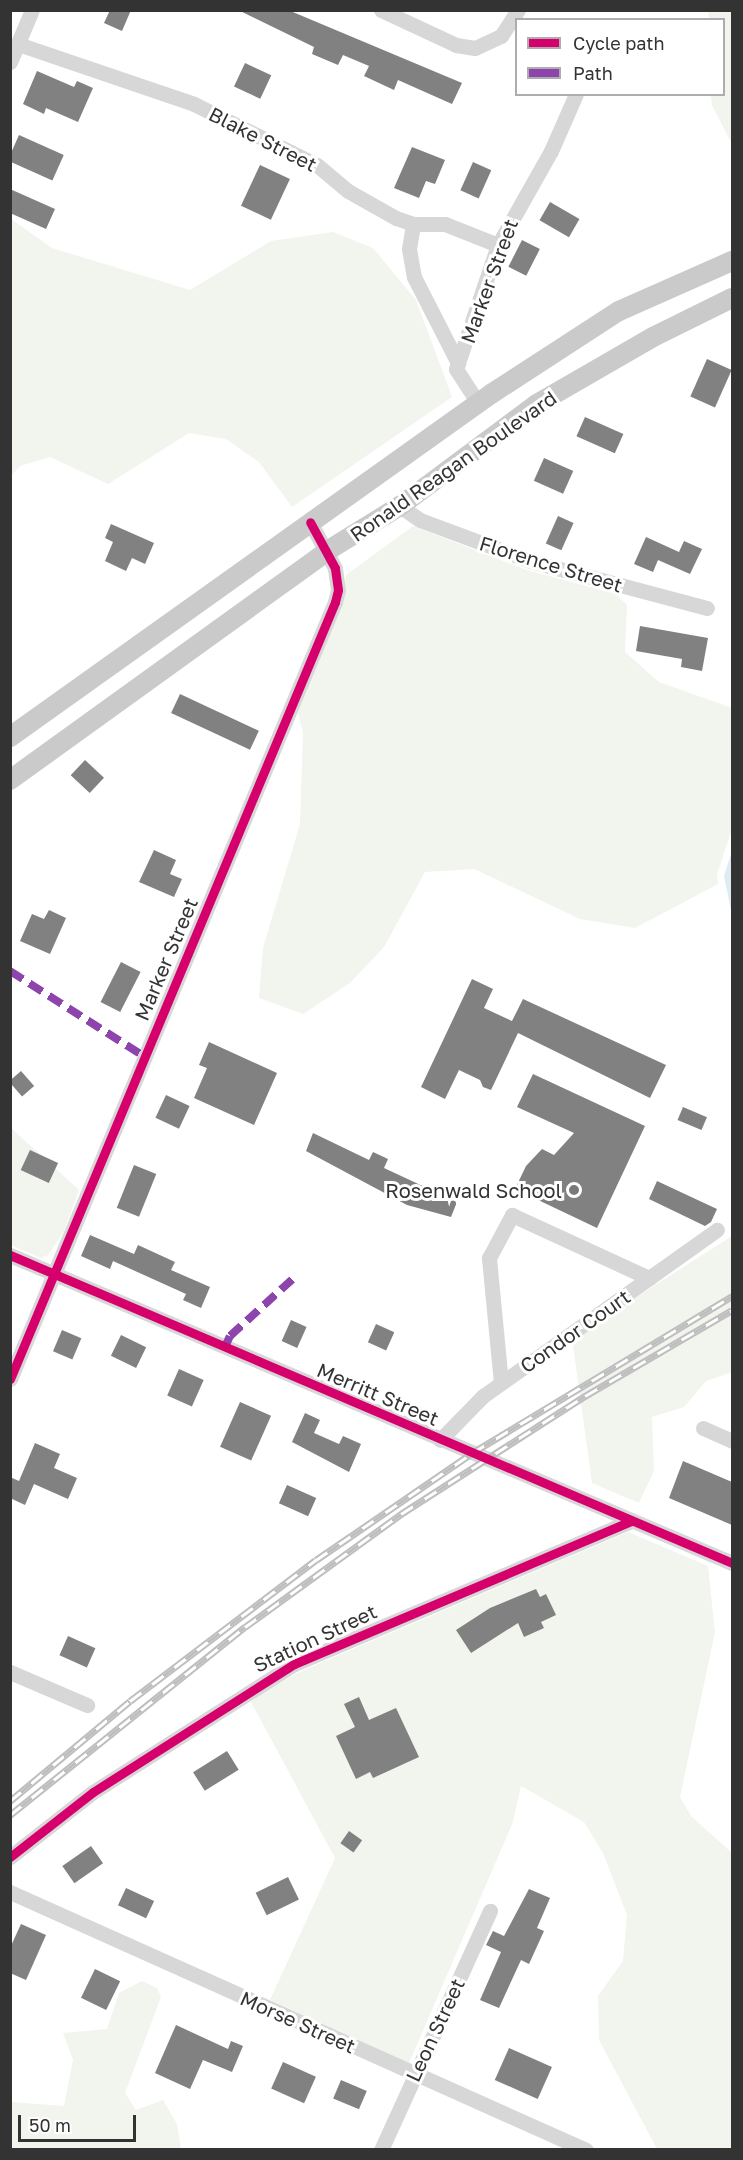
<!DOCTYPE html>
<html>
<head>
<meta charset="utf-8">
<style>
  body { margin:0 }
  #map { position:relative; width:743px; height:2160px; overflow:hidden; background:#fff; font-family:"Golos Text",sans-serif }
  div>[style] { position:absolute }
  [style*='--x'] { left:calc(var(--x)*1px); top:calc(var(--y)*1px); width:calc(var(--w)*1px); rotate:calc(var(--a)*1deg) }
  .green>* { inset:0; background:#f1f5ed }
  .water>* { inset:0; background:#ddebf3 }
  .building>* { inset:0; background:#818181; transform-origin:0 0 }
  .minor>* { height:15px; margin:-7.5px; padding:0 7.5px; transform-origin:7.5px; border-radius:7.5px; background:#d7d7d7 }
  .major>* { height:20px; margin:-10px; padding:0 10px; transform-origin:10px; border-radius:10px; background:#cacaca }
  .rail>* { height:7px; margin-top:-3.5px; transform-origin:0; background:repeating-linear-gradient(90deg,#fff 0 14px,#bebebe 0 28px); box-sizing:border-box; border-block:2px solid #bebebe }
  .quiet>* { height:8px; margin-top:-4px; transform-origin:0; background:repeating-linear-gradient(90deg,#8e44ad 0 15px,transparent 0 23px) }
  .cycleway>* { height:9px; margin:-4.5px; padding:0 4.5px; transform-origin:4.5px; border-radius:4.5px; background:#d6006c }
  .dots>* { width:16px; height:16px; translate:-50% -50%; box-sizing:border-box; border:3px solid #fff; border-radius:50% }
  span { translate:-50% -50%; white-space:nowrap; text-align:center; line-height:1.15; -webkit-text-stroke:6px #fff; paint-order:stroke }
  .street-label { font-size:20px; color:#333 }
  .poi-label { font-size:20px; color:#333 }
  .right { translate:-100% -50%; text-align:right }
  .frame { position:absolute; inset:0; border:12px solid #333; pointer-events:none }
  .legend { position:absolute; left:515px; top:18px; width:210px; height:78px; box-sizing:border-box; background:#fff; border:2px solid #adadad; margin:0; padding:8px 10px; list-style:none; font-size:18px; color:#333 }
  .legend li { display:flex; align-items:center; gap:12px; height:30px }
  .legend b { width:30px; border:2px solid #adadad }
  .scale { position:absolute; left:18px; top:2115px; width:118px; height:27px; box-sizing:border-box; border:3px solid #333; border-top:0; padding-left:8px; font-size:18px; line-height:21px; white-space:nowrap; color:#333; -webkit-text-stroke:4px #fff; paint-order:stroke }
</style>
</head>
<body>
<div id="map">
  <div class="green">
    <i style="clip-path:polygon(708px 11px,732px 11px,732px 144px,712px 105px,711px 95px,724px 94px,724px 20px,709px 19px)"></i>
    <i style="clip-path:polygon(11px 219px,52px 248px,190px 290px,271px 241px,333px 232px,373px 248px,416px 300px,452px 397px,292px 507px,259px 462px,226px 439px,189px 433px,108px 484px,50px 457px,20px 466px,11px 476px)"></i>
    <i style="clip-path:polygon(413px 526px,527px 570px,616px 594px,627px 605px,625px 652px,659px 682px,732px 708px,732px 829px,717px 874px,718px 884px,635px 928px,580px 919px,474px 869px,425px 872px,384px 947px,350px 983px,303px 1014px,259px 998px,263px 948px,300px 824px,303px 733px,298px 712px,342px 605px,346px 575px)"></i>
    <i style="clip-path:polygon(10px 1127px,79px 1190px,64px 1231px,48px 1255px,41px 1258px,11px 1245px)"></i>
    <i style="clip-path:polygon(732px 1236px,732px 1372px,706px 1381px,684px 1407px,652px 1417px,654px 1471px,639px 1503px,592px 1483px,572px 1338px)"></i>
    <i style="clip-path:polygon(628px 1532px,708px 1566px,715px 1632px,680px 1797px,691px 1816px,732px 1853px,732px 2149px,657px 2149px,599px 2040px,598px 1996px,623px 1961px,627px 1915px,603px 1853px,584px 1822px,521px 1786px,513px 1822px,409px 2063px,270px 2000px,335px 1858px,250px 1700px,297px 1673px)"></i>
    <i style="clip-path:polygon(142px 1981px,157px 1988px,161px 1997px,125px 2093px,136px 2110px,163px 2100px,177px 2124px,181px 2149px,11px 2149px,11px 2102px,64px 2106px,73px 2060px,63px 2033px,107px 2029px,119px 1993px)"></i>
  </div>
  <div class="water">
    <i style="clip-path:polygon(732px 851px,732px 915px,724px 876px)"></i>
  </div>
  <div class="building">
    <i style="clip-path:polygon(110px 10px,131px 10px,122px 31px,104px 23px)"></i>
    <i style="clip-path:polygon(238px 10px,288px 10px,462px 83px,452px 104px,398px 80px,394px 90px,364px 76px,369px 66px,343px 55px,338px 65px,312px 54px,314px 47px)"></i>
    <i style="left:245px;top:63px;width:29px;height:26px;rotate:25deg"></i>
    <i style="clip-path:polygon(37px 71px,74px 87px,77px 81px,93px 88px,78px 122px,46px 108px,44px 114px,23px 104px)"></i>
    <i style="left:19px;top:135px;width:49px;height:28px;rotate:24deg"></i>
    <i style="clip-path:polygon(412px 147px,445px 160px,435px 184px,426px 181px,419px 198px,394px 188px)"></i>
    <i style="left:473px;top:162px;width:20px;height:31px;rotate:24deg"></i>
    <i style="left:260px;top:165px;width:33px;height:45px;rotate:25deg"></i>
    <i style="clip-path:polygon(10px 189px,55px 209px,46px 229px,10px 213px)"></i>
    <i style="left:550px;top:202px;width:34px;height:21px;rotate:30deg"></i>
    <i style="left:522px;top:240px;width:20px;height:30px;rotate:27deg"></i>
    <i style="left:707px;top:359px;width:27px;height:41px;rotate:24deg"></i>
    <i style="left:585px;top:417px;width:42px;height:21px;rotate:24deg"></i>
    <i style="left:544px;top:458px;width:32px;height:25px;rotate:24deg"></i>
    <i style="left:558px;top:516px;width:17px;height:30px;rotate:24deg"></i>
    <i style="clip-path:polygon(111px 524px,154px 543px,145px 564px,132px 558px,126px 571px,105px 561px,113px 542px,105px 538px)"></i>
    <i style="clip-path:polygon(646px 537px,679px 552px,684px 541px,702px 549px,690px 574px,658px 560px,653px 572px,634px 564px)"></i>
    <i style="clip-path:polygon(640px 626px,708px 638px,702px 671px,681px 667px,682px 659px,636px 651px)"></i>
    <i style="left:180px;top:694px;width:87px;height:21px;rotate:25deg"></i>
    <i style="left:85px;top:760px;width:26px;height:21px;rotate:43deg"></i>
    <i style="clip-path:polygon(154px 850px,176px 860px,170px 874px,182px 879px,174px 897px,139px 882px)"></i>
    <i style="clip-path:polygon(49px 910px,66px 918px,50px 954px,20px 941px,32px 914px,44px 919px)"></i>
    <i style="left:121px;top:962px;width:22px;height:45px;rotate:27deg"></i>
    <i style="clip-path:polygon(472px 979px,493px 989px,484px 1008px,512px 1021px,523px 999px,666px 1065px,650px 1098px,518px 1033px,491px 1090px,483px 1087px,480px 1080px,459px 1070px,445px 1099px,421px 1087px)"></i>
    <i style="clip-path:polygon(209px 1042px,277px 1073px,254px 1125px,194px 1098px,207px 1068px,199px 1065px)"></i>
    <i style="left:21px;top:1071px;width:20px;height:16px;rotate:49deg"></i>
    <i style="clip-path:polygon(533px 1074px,645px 1126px,597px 1228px,515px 1189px,526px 1166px,542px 1149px,554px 1155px,574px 1133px,517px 1107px)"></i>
    <i style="left:166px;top:1095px;width:26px;height:25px;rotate:25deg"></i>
    <i style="left:683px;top:1107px;width:26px;height:14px;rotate:23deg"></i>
    <i style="clip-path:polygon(313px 1133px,369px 1160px,373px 1152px,388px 1159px,384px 1168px,457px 1202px,451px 1217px,407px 1205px,306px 1151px)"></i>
    <i style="left:30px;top:1150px;width:31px;height:22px;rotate:25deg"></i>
    <i style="left:134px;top:1165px;width:24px;height:46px;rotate:22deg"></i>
    <i style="clip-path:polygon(657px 1181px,717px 1209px,711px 1222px,705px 1226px,649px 1199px)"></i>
    <i style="clip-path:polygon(90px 1235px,134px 1254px,138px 1245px,175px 1262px,171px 1270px,210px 1287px,201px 1308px,183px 1300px,186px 1294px,113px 1261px,110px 1269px,81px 1256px)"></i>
    <i style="left:291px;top:1320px;width:17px;height:23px;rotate:24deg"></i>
    <i style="left:376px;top:1324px;width:20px;height:20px;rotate:24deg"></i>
    <i style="left:62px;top:1330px;width:21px;height:23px;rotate:23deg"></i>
    <i style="left:121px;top:1335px;width:28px;height:23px;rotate:26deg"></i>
    <i style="left:179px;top:1369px;width:27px;height:29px;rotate:24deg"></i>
    <i style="left:240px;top:1402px;width:34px;height:49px;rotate:24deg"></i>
    <i style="clip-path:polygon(305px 1413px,320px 1420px,314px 1433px,339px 1444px,343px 1436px,361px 1444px,349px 1472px,292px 1442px)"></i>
    <i style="clip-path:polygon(35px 1443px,60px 1454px,54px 1468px,77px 1478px,68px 1499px,34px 1484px,25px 1505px,10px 1498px,10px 1477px,19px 1481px)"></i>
    <i style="clip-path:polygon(683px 1461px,732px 1482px,732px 1525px,669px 1498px)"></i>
    <i style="left:287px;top:1485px;width:32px;height:20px;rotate:24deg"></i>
    <i style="clip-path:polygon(536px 1589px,540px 1597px,546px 1594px,556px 1615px,541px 1622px,544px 1628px,524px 1637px,518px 1623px,471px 1653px,456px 1630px,490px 1608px)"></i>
    <i style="left:68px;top:1636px;width:30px;height:21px;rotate:24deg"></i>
    <i style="clip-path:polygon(359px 1697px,369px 1720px,396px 1708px,419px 1757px,373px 1778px,370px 1772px,356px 1779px,336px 1736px,355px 1727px,344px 1704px)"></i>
    <i style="left:227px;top:1751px;width:22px;height:40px;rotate:58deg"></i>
    <i style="left:349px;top:1831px;width:16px;height:15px;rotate:35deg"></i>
    <i style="left:91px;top:1846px;width:21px;height:35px;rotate:55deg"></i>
    <i style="left:288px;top:1877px;width:25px;height:36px;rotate:64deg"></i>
    <i style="left:126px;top:1888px;width:31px;height:19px;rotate:25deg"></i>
    <i style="clip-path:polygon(529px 1889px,550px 1898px,537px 1928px,544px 1931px,529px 1964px,521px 1960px,499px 2008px,480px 2000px,501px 1952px,486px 1945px,493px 1931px,504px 1936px)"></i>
    <i style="clip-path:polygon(21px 1924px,46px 1935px,26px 1980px,10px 1973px,10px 1948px)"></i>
    <i style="left:95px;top:1969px;width:28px;height:32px;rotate:26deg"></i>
    <i style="clip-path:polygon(176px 2025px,228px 2049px,231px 2041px,243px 2046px,232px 2072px,203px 2060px,190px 2089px,155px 2073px)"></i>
    <i style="left:509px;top:2048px;width:47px;height:35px;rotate:24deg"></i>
    <i style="left:283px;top:2062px;width:36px;height:29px;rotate:24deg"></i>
    <i style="left:341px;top:2080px;width:28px;height:20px;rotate:23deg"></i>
  </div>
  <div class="minor">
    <i style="--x:381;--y:10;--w:83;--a:25"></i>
    <i style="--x:456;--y:45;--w:19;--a:9"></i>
    <i style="--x:475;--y:48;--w:29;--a:-25"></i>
    <i style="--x:501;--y:36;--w:31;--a:-57"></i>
    <i style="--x:18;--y:44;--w:186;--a:18.8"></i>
    <i style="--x:194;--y:104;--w:137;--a:26.4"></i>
    <i style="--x:317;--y:165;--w:40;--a:40"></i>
    <i style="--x:348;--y:191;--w:55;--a:29.4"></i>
    <i style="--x:396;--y:218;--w:18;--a:19"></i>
    <i style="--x:413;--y:224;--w:32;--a:0"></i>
    <i style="--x:445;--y:224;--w:57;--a:21.6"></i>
    <i style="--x:10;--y:62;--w:56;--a:-67.1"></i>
    <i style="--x:413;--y:224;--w:25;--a:99"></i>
    <i style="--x:409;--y:249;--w:28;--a:80"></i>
    <i style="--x:414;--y:277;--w:97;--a:62.9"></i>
    <i style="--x:478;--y:403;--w:40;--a:-122.9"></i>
    <i style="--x:456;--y:369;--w:131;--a:-71.3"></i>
    <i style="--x:498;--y:245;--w:108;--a:-60.6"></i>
    <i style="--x:551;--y:151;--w:62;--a:-66.3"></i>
    <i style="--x:400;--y:506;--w:24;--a:35"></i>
    <i style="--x:420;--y:520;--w:117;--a:20.4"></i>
    <i style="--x:530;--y:561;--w:183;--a:14.9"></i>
    <i style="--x:10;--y:1255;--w:785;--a:23.1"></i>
    <i style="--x:10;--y:1379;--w:842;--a:-67.3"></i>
    <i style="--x:335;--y:602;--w:12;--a:-76"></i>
    <i style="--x:338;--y:590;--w:22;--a:-98"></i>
    <i style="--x:335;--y:568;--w:52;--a:-118.5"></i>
    <i style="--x:501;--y:1383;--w:126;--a:-95.5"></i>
    <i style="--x:489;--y:1258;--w:49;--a:-61.9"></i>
    <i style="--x:512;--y:1215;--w:151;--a:24.7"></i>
    <i style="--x:703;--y:1428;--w:32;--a:24"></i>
    <i style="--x:440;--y:1440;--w:62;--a:-45.7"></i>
    <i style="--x:483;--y:1396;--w:287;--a:-35.4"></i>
    <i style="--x:10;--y:1672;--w:84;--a:23.2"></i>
    <i style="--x:10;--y:1857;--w:105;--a:-38.1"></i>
    <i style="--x:93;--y:1792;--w:238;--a:-32.5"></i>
    <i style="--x:294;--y:1664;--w:366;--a:-23"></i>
    <i style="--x:10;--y:1892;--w:631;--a:24.13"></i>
    <i style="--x:381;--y:2150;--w:263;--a:-65.5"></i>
  </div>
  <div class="major">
    <i style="--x:10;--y:737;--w:591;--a:-35.49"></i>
    <i style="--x:491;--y:394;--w:153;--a:-33"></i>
    <i style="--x:619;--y:311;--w:124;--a:-23.9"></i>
    <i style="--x:10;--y:780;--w:391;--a:-35.8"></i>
    <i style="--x:327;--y:551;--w:86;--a:-31.7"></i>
    <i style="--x:400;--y:506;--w:171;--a:-36.7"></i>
    <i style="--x:537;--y:404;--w:134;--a:-30"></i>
    <i style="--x:653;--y:337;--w:88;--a:-26.3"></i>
  </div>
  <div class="rail">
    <i style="--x:10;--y:1801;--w:156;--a:-39.8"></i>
    <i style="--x:130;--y:1701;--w:233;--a:-37.2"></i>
    <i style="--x:316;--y:1560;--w:189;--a:-34.4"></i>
    <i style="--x:472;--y:1453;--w:304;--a:-31.1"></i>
    <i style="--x:10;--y:1815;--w:301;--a:-38.7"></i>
    <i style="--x:245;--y:1627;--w:193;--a:-35.9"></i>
    <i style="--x:401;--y:1514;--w:219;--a:-32.7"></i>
    <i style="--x:585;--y:1396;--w:170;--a:-30.3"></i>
  </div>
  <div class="quiet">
    <i style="--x:10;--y:971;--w:160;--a:32.5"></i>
    <i style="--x:225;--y:1347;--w:12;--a:-66"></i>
    <i style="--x:230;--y:1336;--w:91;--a:-42.3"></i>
  </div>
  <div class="cycleway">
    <i style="--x:10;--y:1255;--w:785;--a:23.1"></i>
    <i style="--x:10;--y:1379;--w:842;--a:-67.3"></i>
    <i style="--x:335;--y:602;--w:12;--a:-76"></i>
    <i style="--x:338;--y:590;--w:22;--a:-98"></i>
    <i style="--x:335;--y:568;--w:52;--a:-118.5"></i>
    <i style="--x:10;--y:1857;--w:105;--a:-38.1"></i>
    <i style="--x:93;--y:1792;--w:238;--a:-32.5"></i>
    <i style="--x:294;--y:1664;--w:366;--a:-23"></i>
  </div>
  <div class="dots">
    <i style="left:574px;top:1190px;background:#7a7a7a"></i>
  </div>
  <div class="street-label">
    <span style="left:263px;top:139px;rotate:27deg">Blake Street</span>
    <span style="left:489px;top:281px;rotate:-70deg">Marker Street</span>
    <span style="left:453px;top:466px;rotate:-35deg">Ronald Reagan Boulevard</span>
    <span style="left:551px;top:564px;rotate:17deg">Florence Street</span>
    <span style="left:166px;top:959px;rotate:-67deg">Marker Street</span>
    <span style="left:575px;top:1331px;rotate:-35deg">Condor Court</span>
    <span style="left:378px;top:1394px;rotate:23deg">Merritt Street</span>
    <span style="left:315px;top:1638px;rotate:-25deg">Station Street</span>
    <span style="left:298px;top:2022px;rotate:24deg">Morse Street</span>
    <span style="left:435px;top:2030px;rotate:-65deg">Leon Street</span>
  </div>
  <div class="poi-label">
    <span class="right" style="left:562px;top:1190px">Rosenwald School</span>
  </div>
  <div class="frame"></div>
  <ul class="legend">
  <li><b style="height:8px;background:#d6006c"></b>Cycle path</li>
  <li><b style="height:8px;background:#8e44ad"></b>Path</li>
  </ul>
  <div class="scale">50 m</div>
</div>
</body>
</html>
